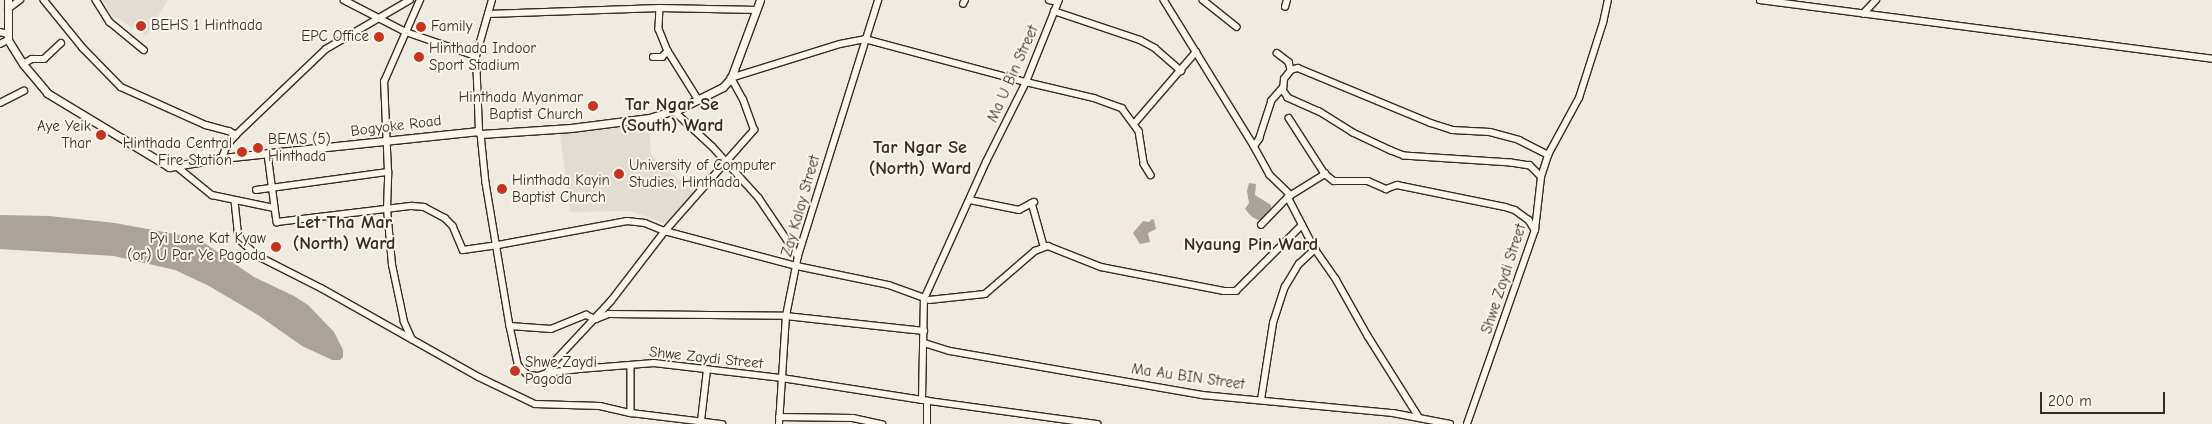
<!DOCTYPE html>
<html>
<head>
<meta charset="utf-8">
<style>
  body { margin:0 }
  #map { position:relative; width:2212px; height:424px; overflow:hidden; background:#f0ebe0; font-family:"Comic Neue",sans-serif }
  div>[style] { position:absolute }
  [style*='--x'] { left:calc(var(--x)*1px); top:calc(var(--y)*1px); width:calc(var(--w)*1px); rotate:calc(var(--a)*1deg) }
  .built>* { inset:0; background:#e2dcd1 }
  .water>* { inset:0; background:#aca397 }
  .roads { filter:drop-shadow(1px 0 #3b2a1e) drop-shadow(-1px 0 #3b2a1e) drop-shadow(0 1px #3b2a1e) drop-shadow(0 -1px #3b2a1e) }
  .minor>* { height:5.5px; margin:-2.75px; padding:0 2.75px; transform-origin:2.75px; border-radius:2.75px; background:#fbf7ec }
  .major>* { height:7px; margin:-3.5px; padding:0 3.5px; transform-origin:3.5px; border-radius:3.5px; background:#fbf7ec }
  .dots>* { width:14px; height:14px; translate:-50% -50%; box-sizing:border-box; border:2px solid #fbf7ec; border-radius:50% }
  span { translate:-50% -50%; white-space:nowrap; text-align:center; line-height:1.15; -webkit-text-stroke:4px #fbf7ec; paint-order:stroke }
  .poi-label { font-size:15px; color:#3b2a1e }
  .left { translate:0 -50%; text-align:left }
  .right { translate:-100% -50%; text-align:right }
  .street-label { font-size:15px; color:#3b2a1e }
  .quarter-label { font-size:18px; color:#3b2a1e; font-weight:700 }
  .scale { position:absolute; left:2040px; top:392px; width:125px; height:22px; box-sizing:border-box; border:2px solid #3b2a1e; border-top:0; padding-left:6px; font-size:15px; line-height:18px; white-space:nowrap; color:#3b2a1e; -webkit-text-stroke:4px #fbf7ec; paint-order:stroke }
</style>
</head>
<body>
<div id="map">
  <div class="built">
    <i style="clip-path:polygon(102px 0,168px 0,146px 36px,112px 15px)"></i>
    <i style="clip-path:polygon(649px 125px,651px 155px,695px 193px,665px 224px,631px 211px,570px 212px,560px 133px)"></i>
  </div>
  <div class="water">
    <i style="clip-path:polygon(1249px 183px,1256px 184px,1255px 195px,1271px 205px,1271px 211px,1263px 219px,1258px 220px,1252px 217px,1245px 209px,1249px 203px,1247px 191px)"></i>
    <i style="clip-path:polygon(0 215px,49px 216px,115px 223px,180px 235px,203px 242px,254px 277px,294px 296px,308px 305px,334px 332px,343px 350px,343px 357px,340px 360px,332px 360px,302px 346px,258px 315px,209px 286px,175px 270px,114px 256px,0 249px)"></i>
    <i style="clip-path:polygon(1152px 219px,1154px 220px,1156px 229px,1148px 233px,1150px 242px,1140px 244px,1133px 233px,1143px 221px,1149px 222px)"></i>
  </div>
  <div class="roads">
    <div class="minor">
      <i style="--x:44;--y:0;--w:62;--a:50.9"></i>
      <i style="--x:83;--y:48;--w:54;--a:45.7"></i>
      <i style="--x:121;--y:87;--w:93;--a:24.1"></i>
      <i style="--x:206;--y:125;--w:24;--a:15"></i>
      <i style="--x:229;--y:131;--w:8;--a:30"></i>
      <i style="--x:96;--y:0;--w:26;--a:58"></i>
      <i style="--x:110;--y:22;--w:44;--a:39.5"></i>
      <i style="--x:344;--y:0;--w:70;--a:27.3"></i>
      <i style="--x:406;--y:32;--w:74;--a:18.9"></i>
      <i style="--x:1049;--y:0;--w:9;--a:13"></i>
      <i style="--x:1164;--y:0;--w:172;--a:58.3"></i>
      <i style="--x:1254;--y:146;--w:9;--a:-54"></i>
      <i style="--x:1259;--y:139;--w:40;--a:-72"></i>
      <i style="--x:1271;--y:101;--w:18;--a:-49"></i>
      <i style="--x:1203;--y:0;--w:43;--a:38.5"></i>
      <i style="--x:1760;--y:0;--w:456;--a:7.4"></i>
      <i style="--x:963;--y:4;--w:4;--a:-63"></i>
      <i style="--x:1285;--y:7;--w:7;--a:-74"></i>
      <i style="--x:660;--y:8;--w:21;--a:93"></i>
      <i style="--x:659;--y:29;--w:24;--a:68"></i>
      <i style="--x:668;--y:51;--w:57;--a:58"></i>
      <i style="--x:8;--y:9;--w:15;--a:-37"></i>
      <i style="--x:1054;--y:11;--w:91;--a:18.6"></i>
      <i style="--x:1140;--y:40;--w:17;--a:28"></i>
      <i style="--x:1155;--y:48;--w:35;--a:41"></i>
      <i style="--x:488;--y:14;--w:172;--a:-2"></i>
      <i style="--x:660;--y:8;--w:97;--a:1.2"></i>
      <i style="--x:1863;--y:14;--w:19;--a:-47"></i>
      <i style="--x:0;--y:32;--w:8;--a:14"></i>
      <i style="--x:0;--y:44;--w:9;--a:-27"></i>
      <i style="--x:1277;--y:53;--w:15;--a:37"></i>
      <i style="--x:1289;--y:62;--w:8;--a:76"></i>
      <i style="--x:653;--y:57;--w:9;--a:0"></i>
      <i style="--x:662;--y:57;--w:8;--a:-45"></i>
      <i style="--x:23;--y:64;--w:10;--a:-29"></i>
      <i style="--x:32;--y:59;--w:12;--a:0"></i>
      <i style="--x:44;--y:59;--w:23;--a:-43"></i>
      <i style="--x:0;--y:103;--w:27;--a:-27"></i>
      <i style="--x:673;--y:110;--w:54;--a:42.8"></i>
      <i style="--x:713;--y:147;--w:69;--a:48"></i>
      <i style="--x:759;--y:198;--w:70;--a:56.1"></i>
      <i style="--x:1289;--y:118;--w:67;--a:57.3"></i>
      <i style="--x:1325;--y:174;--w:11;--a:38"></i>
      <i style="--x:1334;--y:181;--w:34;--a:0"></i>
      <i style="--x:1368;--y:181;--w:20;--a:24"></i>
      <i style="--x:1386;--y:189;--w:12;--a:-20"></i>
      <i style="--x:1397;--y:185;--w:110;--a:11.5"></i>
      <i style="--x:1505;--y:207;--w:10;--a:17"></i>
      <i style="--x:1515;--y:210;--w:17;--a:36"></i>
      <i style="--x:1529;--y:220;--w:12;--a:59"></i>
      <i style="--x:1134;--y:124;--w:95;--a:-49.3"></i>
      <i style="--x:479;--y:131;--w:75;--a:-92.3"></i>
      <i style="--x:476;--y:56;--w:58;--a:-74.1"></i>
      <i style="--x:481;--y:134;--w:49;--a:84.2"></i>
      <i style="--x:486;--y:183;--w:145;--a:80.5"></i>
      <i style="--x:510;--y:326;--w:40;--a:78"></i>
      <i style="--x:518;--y:365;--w:14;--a:45"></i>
      <i style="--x:528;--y:375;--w:10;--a:6"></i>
      <i style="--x:538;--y:376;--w:9;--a:-18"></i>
      <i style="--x:547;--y:373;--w:32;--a:-7"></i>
      <i style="--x:579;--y:369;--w:75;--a:-4.6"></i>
      <i style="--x:654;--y:363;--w:129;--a:6.7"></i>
      <i style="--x:782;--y:378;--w:142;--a:8.9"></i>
      <i style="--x:922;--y:400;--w:177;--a:7.8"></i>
      <i style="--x:1254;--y:146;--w:33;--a:61"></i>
      <i style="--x:1270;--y:175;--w:29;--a:44"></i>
      <i style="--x:268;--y:154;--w:69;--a:82.5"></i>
      <i style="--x:277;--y:222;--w:136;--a:-6.8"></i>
      <i style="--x:412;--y:206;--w:12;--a:5"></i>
      <i style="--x:424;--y:207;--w:24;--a:28"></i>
      <i style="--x:445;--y:218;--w:11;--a:45"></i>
      <i style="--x:453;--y:226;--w:26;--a:67"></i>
      <i style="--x:463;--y:250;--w:35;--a:-8"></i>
      <i style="--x:498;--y:245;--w:131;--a:-10.5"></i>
      <i style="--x:627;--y:221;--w:18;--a:6"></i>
      <i style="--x:645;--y:223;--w:22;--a:22"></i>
      <i style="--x:665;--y:231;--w:137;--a:14.9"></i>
      <i style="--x:797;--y:266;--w:94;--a:11.7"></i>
      <i style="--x:889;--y:285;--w:35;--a:20"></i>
      <i style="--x:222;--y:158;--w:14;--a:-69"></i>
      <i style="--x:227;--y:145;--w:13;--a:-48"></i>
      <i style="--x:236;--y:135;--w:124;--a:-43.7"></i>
      <i style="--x:326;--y:49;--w:97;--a:-30.3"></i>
      <i style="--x:175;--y:165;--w:48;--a:39"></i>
      <i style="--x:212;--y:195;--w:63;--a:11.8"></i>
      <i style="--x:1541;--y:177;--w:16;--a:-135"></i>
      <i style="--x:1530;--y:166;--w:19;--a:-171"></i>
      <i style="--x:1511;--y:163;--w:107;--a:-176.3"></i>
      <i style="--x:1404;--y:156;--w:14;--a:-159"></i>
      <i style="--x:1391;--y:151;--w:42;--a:-154.7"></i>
      <i style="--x:1353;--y:133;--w:40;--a:-148"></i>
      <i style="--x:1319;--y:112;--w:34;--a:-156"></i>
      <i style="--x:1288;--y:98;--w:9;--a:-126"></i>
      <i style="--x:1283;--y:91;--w:12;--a:-85"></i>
      <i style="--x:1284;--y:79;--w:11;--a:-52"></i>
      <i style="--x:1291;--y:70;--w:7;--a:-16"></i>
      <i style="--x:1298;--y:68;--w:144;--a:22.5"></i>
      <i style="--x:1431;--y:123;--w:22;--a:18"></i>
      <i style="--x:1452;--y:130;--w:38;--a:3"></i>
      <i style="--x:1490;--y:132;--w:30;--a:15"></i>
      <i style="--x:1519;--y:140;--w:33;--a:27"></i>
      <i style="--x:256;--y:190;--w:133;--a:-7.8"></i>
      <i style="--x:1288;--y:197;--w:59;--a:62.6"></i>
      <i style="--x:1315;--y:249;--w:37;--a:55"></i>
      <i style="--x:1336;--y:279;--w:65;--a:60.7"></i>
      <i style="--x:1368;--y:336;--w:96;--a:57.8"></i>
      <i style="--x:970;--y:200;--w:50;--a:11.5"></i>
      <i style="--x:1019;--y:210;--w:17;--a:-28"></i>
      <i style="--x:235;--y:201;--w:38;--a:84"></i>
      <i style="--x:239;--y:239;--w:25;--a:42"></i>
      <i style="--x:258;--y:256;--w:71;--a:26.9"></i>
      <i style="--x:321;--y:288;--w:181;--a:29.4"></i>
      <i style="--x:479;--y:377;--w:62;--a:25.7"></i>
      <i style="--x:535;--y:404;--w:65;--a:1.8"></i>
      <i style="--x:600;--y:406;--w:32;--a:13"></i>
      <i style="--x:631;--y:413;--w:92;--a:6.9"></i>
      <i style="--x:1032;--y:203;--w:45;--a:74.4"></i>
      <i style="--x:1261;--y:225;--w:39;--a:-46"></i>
      <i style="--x:1288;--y:197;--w:44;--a:-31.9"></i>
      <i style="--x:926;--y:295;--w:146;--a:-65.7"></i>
      <i style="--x:986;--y:162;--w:89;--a:-63.4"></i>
      <i style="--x:1026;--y:82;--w:88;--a:-68.1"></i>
      <i style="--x:929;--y:300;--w:56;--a:-6.1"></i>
      <i style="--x:985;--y:294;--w:66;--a:-40.7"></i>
      <i style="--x:1035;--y:251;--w:14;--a:-21"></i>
      <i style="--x:1048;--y:246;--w:57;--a:21.6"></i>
      <i style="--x:1101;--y:267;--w:125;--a:11"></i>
      <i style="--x:1224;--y:291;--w:12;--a:0"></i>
      <i style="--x:1236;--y:291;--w:93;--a:-45"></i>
      <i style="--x:510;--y:326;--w:41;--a:4.2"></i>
      <i style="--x:551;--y:329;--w:38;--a:-22"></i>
      <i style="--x:586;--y:315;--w:11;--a:22"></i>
      <i style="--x:596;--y:319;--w:14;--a:-21"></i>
      <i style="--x:609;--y:314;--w:177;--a:0.6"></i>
      <i style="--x:786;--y:316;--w:139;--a:6.2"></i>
      <i style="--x:412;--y:340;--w:20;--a:-114"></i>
      <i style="--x:404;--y:322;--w:58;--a:-101.9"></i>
      <i style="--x:392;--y:265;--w:56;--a:-95.1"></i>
      <i style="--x:387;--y:209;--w:37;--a:-88"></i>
      <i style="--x:388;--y:172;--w:90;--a:-92.5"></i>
      <i style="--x:384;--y:82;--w:90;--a:-66.3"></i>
      <i style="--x:924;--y:343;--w:27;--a:17"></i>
      <i style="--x:950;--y:351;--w:256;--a:9.9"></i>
      <i style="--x:1202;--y:395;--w:192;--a:5.4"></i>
      <i style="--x:1393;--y:413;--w:58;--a:10.9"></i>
      <i style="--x:631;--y:365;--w:48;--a:90"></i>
      <i style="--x:547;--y:373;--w:14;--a:-56"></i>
      <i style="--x:555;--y:361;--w:82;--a:-47"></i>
      <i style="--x:611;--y:301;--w:88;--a:-52.4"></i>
      <i style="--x:665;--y:231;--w:135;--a:-48.6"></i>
      <i style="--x:754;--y:130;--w:32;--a:-110"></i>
      <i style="--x:743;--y:100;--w:25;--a:-119"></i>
      <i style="--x:731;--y:78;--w:114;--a:-17.3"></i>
      <i style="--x:840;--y:44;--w:25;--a:-11"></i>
      <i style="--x:865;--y:39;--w:167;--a:15"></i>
      <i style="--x:1026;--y:82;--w:70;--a:13.2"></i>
      <i style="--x:1094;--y:98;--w:30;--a:20"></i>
      <i style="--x:1122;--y:108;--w:29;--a:54"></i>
      <i style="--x:1139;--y:131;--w:33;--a:81"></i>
      <i style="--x:1144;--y:164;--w:13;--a:58"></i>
      <i style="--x:922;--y:400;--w:100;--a:-88.9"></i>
      <i style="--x:1261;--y:400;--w:78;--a:-81.1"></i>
      <i style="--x:1273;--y:323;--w:38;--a:-72"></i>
      <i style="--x:1285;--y:287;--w:27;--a:-59"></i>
      <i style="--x:1299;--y:264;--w:22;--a:-43"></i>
      <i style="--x:779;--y:417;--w:74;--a:0.8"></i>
      <i style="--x:853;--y:418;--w:30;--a:12"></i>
      <i style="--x:701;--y:421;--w:51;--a:-83.3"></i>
      <i style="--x:779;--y:424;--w:108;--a:-86.3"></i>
      <i style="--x:786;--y:316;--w:61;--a:-78.7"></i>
      <i style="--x:798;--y:256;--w:268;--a:-72.6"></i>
      <i style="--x:927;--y:424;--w:23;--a:-90"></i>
      <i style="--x:1467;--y:424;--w:206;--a:-70.7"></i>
      <i style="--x:1535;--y:230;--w:53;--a:-83.5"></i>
      <i style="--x:1541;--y:177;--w:23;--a:-72"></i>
      <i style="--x:1548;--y:155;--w:65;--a:-61.5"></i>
      <i style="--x:1579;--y:98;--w:79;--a:-72.3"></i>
      <i style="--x:1603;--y:23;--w:24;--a:-78"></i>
    </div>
    <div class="major">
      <i style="--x:8;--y:0;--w:40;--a:90"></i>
      <i style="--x:8;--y:40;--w:28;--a:58"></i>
      <i style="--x:23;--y:64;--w:38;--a:50"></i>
      <i style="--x:47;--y:93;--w:143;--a:31.2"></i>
      <i style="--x:169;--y:167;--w:54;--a:-9.6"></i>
      <i style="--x:222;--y:158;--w:256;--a:-6"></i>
      <i style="--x:477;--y:131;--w:5;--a:37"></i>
      <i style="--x:481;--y:134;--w:90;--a:-3.8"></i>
      <i style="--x:571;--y:128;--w:79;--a:-7.3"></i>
      <i style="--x:649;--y:118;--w:31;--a:-17"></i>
      <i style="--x:679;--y:109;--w:49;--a:-26.6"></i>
      <i style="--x:723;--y:87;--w:12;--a:-48"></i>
      <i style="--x:731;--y:78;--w:83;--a:-69.6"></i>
    </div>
  </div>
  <div class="dots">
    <i style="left:141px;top:26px;background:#c8321e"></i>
    <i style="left:421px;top:27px;background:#c8321e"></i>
    <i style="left:379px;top:37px;background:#c8321e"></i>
    <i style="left:419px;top:57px;background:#c8321e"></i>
    <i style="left:593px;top:106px;background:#c8321e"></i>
    <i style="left:101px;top:135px;background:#c8321e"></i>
    <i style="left:258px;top:148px;background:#c8321e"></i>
    <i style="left:242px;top:152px;background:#c8321e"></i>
    <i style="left:619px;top:174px;background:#c8321e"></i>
    <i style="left:502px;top:189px;background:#c8321e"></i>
    <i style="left:276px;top:247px;background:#c8321e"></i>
    <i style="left:515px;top:371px;background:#c8321e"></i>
  </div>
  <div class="poi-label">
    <span class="left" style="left:151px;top:26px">BEHS 1 Hinthada</span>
    <span class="left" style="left:431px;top:27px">Family</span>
    <span class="right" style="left:369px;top:37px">EPC Office</span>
    <span class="left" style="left:429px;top:57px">Hinthada Indoor<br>Sport Stadium</span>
    <span class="right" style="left:583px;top:106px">Hinthada Myanmar<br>Baptist Church</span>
    <span class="right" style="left:91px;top:135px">Aye Yeik<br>Thar</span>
    <span class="left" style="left:268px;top:148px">BEMS (5)<br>Hinthada</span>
    <span class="right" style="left:232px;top:152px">Hinthada Central<br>Fire Station</span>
    <span class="left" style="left:629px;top:174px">University of Computer<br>Studies, Hinthada</span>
    <span class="left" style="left:512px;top:189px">Hinthada Kayin<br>Baptist Church</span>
    <span class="right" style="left:266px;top:247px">Pyi Lone Kat Kyaw<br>(or) U Par Ye Pagoda</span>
    <span class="left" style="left:525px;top:371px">Shwe Zaydi<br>Pagoda</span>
  </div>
  <div class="street-label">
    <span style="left:1013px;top:74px;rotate:-66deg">Ma U Bin Street</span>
    <span style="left:396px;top:126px;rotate:-7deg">Bogyoke Road</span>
    <span style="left:801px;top:206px;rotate:-74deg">Zay Kalay Street</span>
    <span style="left:1504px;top:279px;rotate:-72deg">Shwe Zaydi Street</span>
    <span style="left:706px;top:358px;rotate:6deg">Shwe Zaydi Street</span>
    <span style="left:1188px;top:377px;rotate:8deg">Ma Au BIN Street</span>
  </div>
  <div class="quarter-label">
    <span style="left:672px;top:116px">Tar Ngar Se<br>(South) Ward</span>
    <span style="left:920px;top:159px">Tar Ngar Se<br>(North) Ward</span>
    <span style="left:344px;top:234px">Let Tha Mar<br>(North) Ward</span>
    <span style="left:1251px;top:245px">Nyaung Pin Ward</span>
  </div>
  <div class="scale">200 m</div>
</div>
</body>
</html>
